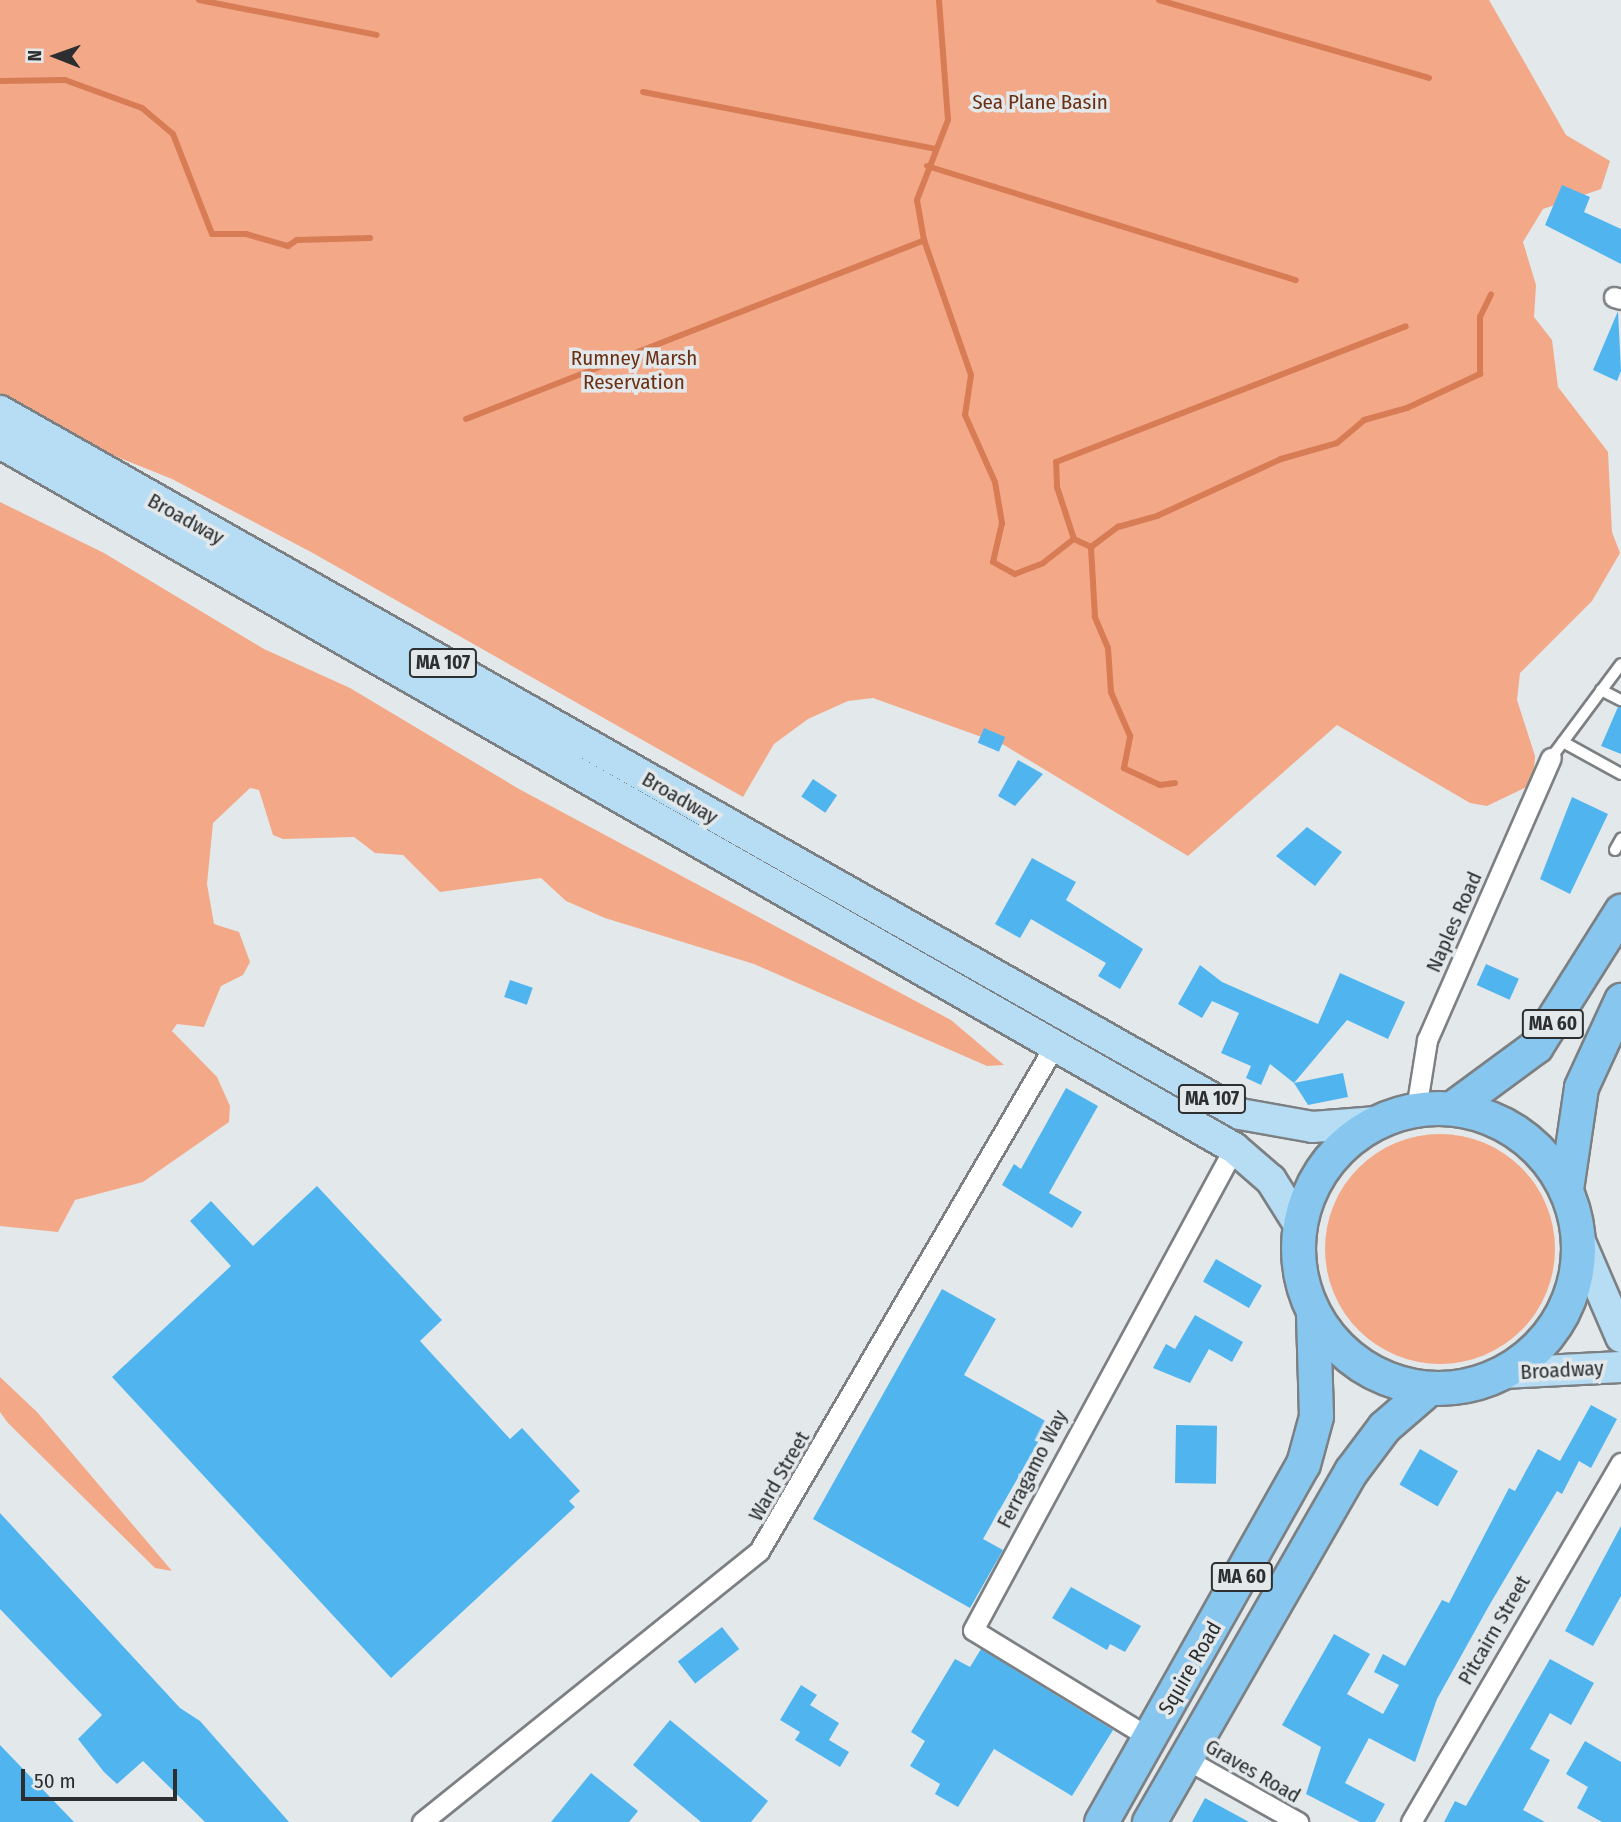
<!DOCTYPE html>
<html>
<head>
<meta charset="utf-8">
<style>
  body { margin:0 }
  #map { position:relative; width:1621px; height:1822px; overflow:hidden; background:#e3e8eb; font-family:"Fira Sans Condensed",sans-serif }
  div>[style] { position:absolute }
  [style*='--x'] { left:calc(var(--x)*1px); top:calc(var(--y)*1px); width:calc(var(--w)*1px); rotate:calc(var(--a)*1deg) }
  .green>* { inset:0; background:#f3a988 }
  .round { border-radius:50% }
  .stream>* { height:6px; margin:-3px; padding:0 3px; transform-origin:3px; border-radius:3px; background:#d77c54 }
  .building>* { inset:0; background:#50b5ef; transform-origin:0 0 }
  .roads { filter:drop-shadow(2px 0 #7c8083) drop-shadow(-2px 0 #7c8083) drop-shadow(0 2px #7c8083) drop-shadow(0 -2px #7c8083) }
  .lane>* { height:10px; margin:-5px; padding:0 5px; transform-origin:5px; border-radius:5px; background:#fff }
  .street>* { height:19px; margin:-9.5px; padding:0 9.5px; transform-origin:9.5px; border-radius:9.5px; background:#fff }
  .primary>* { height:30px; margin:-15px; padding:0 15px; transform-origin:15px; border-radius:15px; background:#b7ddf5 }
  .highway>* { height:33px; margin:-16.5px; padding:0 16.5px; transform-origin:16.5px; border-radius:16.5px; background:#87c7ef }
  .highway>.ring { margin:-16.5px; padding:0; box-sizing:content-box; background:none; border:33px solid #87c7ef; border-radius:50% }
  span { translate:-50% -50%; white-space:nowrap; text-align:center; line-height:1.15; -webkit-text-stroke:7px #e3e8eb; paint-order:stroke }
  .shield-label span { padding:2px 5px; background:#e3e8eb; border:2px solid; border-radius:5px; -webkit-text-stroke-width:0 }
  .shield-label { font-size:19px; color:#2c2e2f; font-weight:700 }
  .park-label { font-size:21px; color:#6b3013 }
  .street-label { font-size:21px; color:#2c2e2f }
  .north { position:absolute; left:21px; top:21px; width:70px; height:70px; -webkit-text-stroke:5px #e3e8eb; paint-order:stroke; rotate:271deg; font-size:19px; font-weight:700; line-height:28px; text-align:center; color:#2c2e2f }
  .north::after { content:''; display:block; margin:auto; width:24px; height:32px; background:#2c2e2f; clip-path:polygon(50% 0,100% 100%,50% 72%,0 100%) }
  .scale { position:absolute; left:21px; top:1769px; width:156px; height:32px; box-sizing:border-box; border:4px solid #2c2e2f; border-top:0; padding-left:9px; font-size:21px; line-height:24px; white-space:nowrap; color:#2c2e2f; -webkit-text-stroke:5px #e3e8eb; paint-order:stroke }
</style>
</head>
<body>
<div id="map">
  <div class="green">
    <i style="clip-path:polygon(0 0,1489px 0,1566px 135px,1610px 161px,1601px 189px,1543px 209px,1523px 242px,1536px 285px,1534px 317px,1552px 340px,1558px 387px,1608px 452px,1612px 532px,1620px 553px,1592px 601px,1520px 673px,1517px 700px,1535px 756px,1533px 784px,1487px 806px,1470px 803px,1337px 725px,1188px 856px,1004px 745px,873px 698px,848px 701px,808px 719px,774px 744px,743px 797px,311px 552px,172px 479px,95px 448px,0 393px)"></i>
    <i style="clip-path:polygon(0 502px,104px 553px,264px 649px,350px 688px,519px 789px,951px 1020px,1004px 1065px,987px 1066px,754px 964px,605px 918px,566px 901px,541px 878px,440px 892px,403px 855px,375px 853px,354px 837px,283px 839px,273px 835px,259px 790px,250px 788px,213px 823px,207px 884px,214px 924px,239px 932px,250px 962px,243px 975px,221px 986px,204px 1027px,177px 1024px,172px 1031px,217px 1077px,230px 1106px,229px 1122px,143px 1182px,75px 1200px,58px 1232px,0 1226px)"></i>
    <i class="round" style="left:1325px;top:1134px;width:230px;height:230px"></i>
    <i style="clip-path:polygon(0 1377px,37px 1412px,172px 1571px,155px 1568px,8px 1423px,0 1412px)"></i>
  </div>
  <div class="stream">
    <i style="--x:199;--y:0;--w:181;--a:11.1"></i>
    <i style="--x:939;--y:0;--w:120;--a:85.7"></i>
    <i style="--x:948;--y:120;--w:86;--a:111.2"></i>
    <i style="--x:917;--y:200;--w:41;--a:80.1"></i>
    <i style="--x:924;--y:240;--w:143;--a:70.8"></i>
    <i style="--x:971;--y:375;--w:40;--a:98.5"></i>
    <i style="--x:965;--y:415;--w:73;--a:65.9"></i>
    <i style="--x:995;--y:482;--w:42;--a:80.3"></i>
    <i style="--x:1002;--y:523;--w:40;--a:103"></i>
    <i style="--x:993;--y:562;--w:25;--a:29"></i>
    <i style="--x:1015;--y:574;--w:30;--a:-21"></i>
    <i style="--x:1043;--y:563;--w:39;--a:-38"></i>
    <i style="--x:1159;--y:0;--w:281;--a:16.1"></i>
    <i style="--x:0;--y:81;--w:65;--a:-0.9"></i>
    <i style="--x:65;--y:80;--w:82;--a:20"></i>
    <i style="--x:142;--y:108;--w:40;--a:40"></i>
    <i style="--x:173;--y:134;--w:107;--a:68.7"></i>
    <i style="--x:212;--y:234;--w:34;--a:0"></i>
    <i style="--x:246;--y:234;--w:44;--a:15.9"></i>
    <i style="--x:288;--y:246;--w:11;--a:-34"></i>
    <i style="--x:297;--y:240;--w:73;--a:-1.6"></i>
    <i style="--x:643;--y:92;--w:298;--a:11"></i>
    <i style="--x:927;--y:166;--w:386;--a:17.2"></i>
    <i style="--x:466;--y:419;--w:492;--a:-21.3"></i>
    <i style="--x:1091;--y:547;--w:34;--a:-37"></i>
    <i style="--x:1118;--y:527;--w:41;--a:-15.8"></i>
    <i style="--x:1157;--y:516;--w:136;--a:-24.7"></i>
    <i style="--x:1281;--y:459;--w:58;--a:-15.9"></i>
    <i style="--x:1337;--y:443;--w:35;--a:-40"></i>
    <i style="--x:1364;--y:420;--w:45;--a:-15.6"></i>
    <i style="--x:1407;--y:408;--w:81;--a:-25"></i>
    <i style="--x:1480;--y:374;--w:57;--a:-90"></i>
    <i style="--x:1480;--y:317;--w:25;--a:-64"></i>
    <i style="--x:1175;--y:783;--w:15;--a:172"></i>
    <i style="--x:1160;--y:785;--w:40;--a:-155"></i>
    <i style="--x:1124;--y:768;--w:33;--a:-79"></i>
    <i style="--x:1130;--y:736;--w:48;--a:-113.4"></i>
    <i style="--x:1111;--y:692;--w:44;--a:-93.9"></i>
    <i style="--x:1108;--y:648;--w:34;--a:-113"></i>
    <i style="--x:1095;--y:617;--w:70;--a:-93.3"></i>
    <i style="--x:1091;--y:547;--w:19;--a:-155"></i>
    <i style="--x:1074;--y:539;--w:55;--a:-108.1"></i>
    <i style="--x:1057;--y:487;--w:25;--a:-92"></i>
    <i style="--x:1056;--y:462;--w:375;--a:-21.2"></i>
  </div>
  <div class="building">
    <i style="clip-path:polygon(1562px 185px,1590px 197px,1584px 212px,1621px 229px,1621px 264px,1545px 225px)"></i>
    <i style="clip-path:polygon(1618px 311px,1621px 371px,1617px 381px,1593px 370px)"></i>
    <i style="clip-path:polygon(1618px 707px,1621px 707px,1621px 754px,1601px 746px)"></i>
    <i style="left:984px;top:728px;width:23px;height:16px;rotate:23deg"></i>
    <i style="clip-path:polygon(1018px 760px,1043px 774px,1015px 806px,998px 796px)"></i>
    <i style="left:813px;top:779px;width:29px;height:21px;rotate:34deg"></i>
    <i style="clip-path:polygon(1572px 797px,1608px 814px,1570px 894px,1540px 879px)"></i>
    <i style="clip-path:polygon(1307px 827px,1342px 852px,1315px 886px,1276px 856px)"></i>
    <i style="clip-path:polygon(1032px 858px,1076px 882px,1066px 900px,1143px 949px,1120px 989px,1098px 976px,1106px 963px,1031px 919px,1020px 938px,995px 924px)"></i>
    <i style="left:1486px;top:964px;width:36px;height:23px;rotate:24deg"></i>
    <i style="clip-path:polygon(1200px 965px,1222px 982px,1318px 1024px,1340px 973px,1405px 1002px,1388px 1039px,1347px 1020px,1294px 1083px,1270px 1064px,1261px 1085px,1246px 1078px,1251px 1066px,1221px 1053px,1239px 1013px,1212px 1001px,1202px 1018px,1178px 1004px)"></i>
    <i style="left:510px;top:980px;width:24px;height:18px;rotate:19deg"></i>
    <i style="clip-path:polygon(1343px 1073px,1348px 1097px,1308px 1105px,1294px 1083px)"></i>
    <i style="clip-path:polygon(1066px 1088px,1098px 1106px,1049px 1193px,1082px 1212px,1072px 1228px,1002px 1185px,1014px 1164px,1021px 1169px)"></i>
    <i style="clip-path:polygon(317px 1186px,442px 1320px,420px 1341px,510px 1439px,522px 1428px,580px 1491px,569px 1501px,575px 1507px,391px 1678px,112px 1377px,231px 1266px,190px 1221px,211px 1201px,253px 1246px)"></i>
    <i style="left:1216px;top:1259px;width:53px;height:26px;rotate:30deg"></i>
    <i style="clip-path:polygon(942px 1289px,996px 1319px,964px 1375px,1049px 1423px,983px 1539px,1003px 1550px,970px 1608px,813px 1519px)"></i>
    <i style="clip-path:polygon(1195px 1315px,1243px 1342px,1232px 1362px,1209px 1349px,1190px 1383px,1153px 1368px,1166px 1344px,1175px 1349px)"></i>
    <i style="clip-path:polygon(1591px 1405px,1617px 1419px,1591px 1468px,1579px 1461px,1562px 1494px,1557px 1491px,1490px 1604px,1437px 1699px,1415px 1762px,1369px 1738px,1345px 1783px,1385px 1804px,1375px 1822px,1360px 1822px,1306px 1794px,1321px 1747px,1282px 1725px,1334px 1634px,1370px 1654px,1347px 1694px,1383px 1714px,1399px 1685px,1374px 1672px,1383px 1654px,1405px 1666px,1442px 1600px,1449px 1603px,1509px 1488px,1515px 1491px,1538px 1449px,1560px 1461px)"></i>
    <i style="left:1176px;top:1425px;width:41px;height:58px;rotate:1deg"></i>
    <i style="left:1420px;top:1449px;width:44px;height:41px;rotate:30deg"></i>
    <i style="clip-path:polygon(0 1513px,180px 1708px,200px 1721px,289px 1822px,205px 1822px,143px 1761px,117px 1784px,104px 1772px,78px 1739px,102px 1715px,0 1609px)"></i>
    <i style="clip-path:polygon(1621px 1526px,1621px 1596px,1593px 1646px,1565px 1631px)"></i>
    <i style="clip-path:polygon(1071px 1587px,1141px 1626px,1125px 1652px,1110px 1644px,1107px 1650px,1052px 1618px)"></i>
    <i style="left:722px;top:1627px;width:28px;height:56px;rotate:52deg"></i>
    <i style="clip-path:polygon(981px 1649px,1113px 1730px,1072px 1796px,994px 1749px,958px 1807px,935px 1794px,940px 1784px,910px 1766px,925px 1741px,911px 1732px,955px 1659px,970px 1667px)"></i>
    <i style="clip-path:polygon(1550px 1659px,1594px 1683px,1571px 1725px,1550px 1713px,1530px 1749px,1550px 1760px,1523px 1810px,1545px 1822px,1444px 1822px,1455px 1801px,1466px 1806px)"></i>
    <i style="clip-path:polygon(801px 1685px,817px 1695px,810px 1705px,839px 1723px,829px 1740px,849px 1752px,840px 1767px,795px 1740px,800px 1732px,780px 1720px)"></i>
    <i style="clip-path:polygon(670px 1720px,768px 1801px,751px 1822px,701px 1822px,633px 1765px)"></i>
    <i style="clip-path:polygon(1585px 1741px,1621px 1762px,1621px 1822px,1602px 1822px,1577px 1808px,1588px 1787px,1566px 1774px)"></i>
    <i style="clip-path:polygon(0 1745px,74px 1822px,0 1822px)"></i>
    <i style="clip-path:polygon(591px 1773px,638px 1811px,629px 1822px,551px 1822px)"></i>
    <i style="clip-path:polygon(1205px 1798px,1249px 1822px,1192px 1822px)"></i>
  </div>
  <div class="roads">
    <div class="lane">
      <i style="--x:1601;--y:690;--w:22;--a:27"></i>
      <i style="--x:1563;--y:742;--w:66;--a:28.9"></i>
      <i style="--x:1551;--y:758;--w:117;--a:-53.3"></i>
      <i style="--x:1615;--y:850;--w:13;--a:-61"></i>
    </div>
    <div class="street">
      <i style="--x:1614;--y:297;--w:7;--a:16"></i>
      <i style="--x:1416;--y:1109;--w:70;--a:-80.9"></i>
      <i style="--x:1427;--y:1040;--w:308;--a:-66.3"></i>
      <i style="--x:1150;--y:1738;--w:207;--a:-148.6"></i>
      <i style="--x:973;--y:1630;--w:548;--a:-61.56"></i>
      <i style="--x:1186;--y:1759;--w:129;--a:29.4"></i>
      <i style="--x:422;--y:1822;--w:432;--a:-38.8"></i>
      <i style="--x:759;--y:1551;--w:583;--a:-59.69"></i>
      <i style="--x:1411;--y:1822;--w:416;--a:-59.7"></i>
    </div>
    <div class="primary">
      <i style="--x:0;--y:411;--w:1425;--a:29.55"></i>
      <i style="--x:1240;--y:1114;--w:74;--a:10.1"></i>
      <i style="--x:1313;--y:1127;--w:64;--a:-4.5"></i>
      <i style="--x:0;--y:443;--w:1421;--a:29.74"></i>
      <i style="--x:1234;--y:1148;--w:49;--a:40.9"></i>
      <i style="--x:1271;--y:1180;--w:54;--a:57.8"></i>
      <i style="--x:1578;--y:1237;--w:109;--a:66.7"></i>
      <i style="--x:1503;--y:1373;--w:118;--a:-2.9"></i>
    </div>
    <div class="highway">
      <i class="ring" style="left:1298px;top:1108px;width:247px;height:247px"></i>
      <i style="--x:1452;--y:1108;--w:104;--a:-36.4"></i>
      <i style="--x:1536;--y:1046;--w:160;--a:-57.8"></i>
      <i style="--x:1566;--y:1189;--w:103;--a:-81.6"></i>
      <i style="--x:1581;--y:1087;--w:96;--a:-65.3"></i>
      <i style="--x:1101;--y:1822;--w:411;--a:-60.6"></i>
      <i style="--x:1303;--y:1464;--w:50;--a:-74.8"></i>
      <i style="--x:1316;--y:1416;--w:104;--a:-91.7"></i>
      <i style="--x:1149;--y:1822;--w:405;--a:-60.1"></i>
      <i style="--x:1351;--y:1471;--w:55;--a:-53.1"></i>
      <i style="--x:1384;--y:1427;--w:58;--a:-40.8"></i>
    </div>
  </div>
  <div class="shield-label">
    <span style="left:443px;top:663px">MA 107</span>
    <span style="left:1553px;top:1024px">MA 60</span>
    <span style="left:1212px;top:1099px">MA 107</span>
    <span style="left:1242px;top:1577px">MA 60</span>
  </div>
  <div class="park-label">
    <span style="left:1040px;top:102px">Sea Plane Basin</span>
    <span style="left:634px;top:370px">Rumney Marsh<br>Reservation</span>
  </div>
  <div class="street-label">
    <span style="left:186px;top:519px;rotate:29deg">Broadway</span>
    <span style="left:680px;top:798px;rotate:30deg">Broadway</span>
    <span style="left:1454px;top:922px;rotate:-66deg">Naples Road</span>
    <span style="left:1562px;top:1370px;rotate:-3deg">Broadway</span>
    <span style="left:1032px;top:1469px;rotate:-63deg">Ferragamo Way</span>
    <span style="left:779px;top:1476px;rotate:-60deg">Ward Street</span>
    <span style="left:1494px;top:1630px;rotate:-60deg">Pitcairn Street</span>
    <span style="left:1190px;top:1668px;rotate:-60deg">Squire Road</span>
    <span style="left:1253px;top:1771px;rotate:30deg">Graves Road</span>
  </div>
  <div class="north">N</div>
  <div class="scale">50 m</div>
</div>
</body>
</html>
